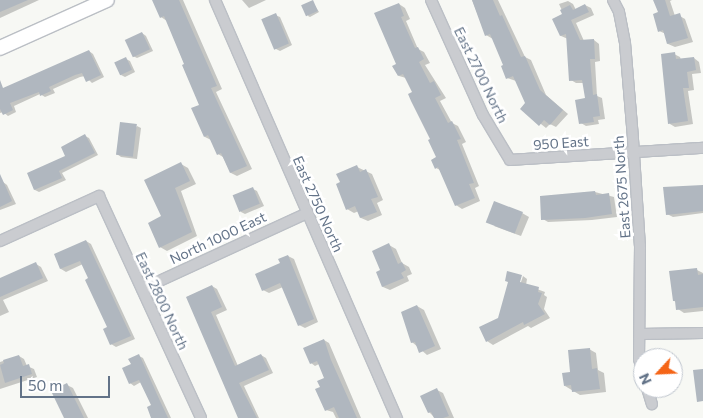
<!DOCTYPE html>
<html>
<head>
<meta charset="utf-8">
<style>
  body { margin:0 }
  #map { position:relative; width:703px; height:418px; overflow:hidden; background:#f7f8f4; font-family:Commissioner,sans-serif }
  div>[style] { position:absolute }
  [style*='--x'] { left:calc(var(--x)*1px); top:calc(var(--y)*1px); width:calc(var(--w)*1px); rotate:calc(var(--a)*1deg) }
  .shadow>* { inset:0; background:#0003 }
  .building>* { inset:0; background:#b0b7bf; transform-origin:0 0 }
  .roads { filter:drop-shadow(1px 0 #bbbfc5) drop-shadow(-1px 0 #bbbfc5) drop-shadow(0 1px #bbbfc5) drop-shadow(0 -1px #bbbfc5) }
  .minor>* { height:10px; margin:-5px; padding:0 5px; transform-origin:5px; border-radius:5px; background:#caccd0 }
  .secondary>* { height:14px; margin:-7px; padding:0 7px; transform-origin:7px; border-radius:7px; background:#fff }
  span { translate:-50% -50%; white-space:nowrap; text-align:center; line-height:1.15; -webkit-text-stroke:5px #fff; paint-order:stroke }
  .street-label { font-size:14px; color:#637388 }
  .north { position:absolute; left:633px; top:348px; width:50px; height:50px; box-sizing:border-box; background:#fff; border:1px solid #c1c7cf; border-radius:50%; rotate:245deg; font-size:14px; font-weight:700; line-height:20px; text-align:center; color:#637388 }
  .north::after { content:''; display:block; margin:auto; width:18px; height:22px; background:#f56517; clip-path:polygon(50% 0,100% 100%,50% 72%,0 100%) }
  .scale { position:absolute; left:20px; top:376px; width:90px; height:22px; box-sizing:border-box; border:2px solid #637388; border-top:0; padding-left:6px; font-size:15px; line-height:18px; white-space:nowrap; color:#637388; -webkit-text-stroke:4px #fff; paint-order:stroke }
</style>
</head>
<body>
<div id="map">
  <div class="shadow">
    <i style="clip-path:polygon(0 0,39px 0,0 18px)"></i>
    <i style="clip-path:polygon(159px 0,183px 0,222px 89px,216px 92px,252px 169px,237px 176px,231px 173px,223px 157px,218px 154px,211px 140px,205px 137px,201px 105px,167px 21px,161px 17px)"></i>
    <i style="clip-path:polygon(242px 0,266px 0,249px 8px)"></i>
    <i style="clip-path:polygon(472px 0,498px 0,525px 57px,531px 60px,546px 95px,568px 114px,556px 127px,550px 124px,546px 128px,522px 109px,527px 103px,516px 81px,507px 78px,502px 67px,505px 66px,493px 39px,486px 35px)"></i>
    <i style="clip-path:polygon(654px 0,672px 0,670px 1px,675px 16px,678px 15px,685px 19px,693px 42px,675px 47px,668px 44px,666px 34px,659px 31px,659px 13px)"></i>
    <i style="clip-path:polygon(312px 1px,319px 12px,310px 17px,308px 16px)"></i>
    <i style="clip-path:polygon(568px 1px,573px 4px,576px 10px,585px 5px,591px 8px,594px 15px,576px 23px,584px 41px,594px 40px,599px 44px,600px 61px,595px 62px,597px 96px,602px 98px,605px 119px,598px 120px,599px 124px,586px 126px,581px 123px,586px 99px,584px 83px,576px 83px,571px 80px,568px 39px,561px 36px,554px 19px,564px 15px,559px 4px)"></i>
    <i style="clip-path:polygon(399px 4px,405px 8px,410px 19px,406px 21px,418px 49px,424px 52px,430px 63px,425px 65px,446px 98px,440px 101px,452px 123px,458px 126px,466px 142px,462px 144px,479px 186px,475px 188px,480px 201px,462px 209px,456px 205px,442px 171px,436px 168px,438px 158px,414px 93px,406px 78px,399px 76px)"></i>
    <i style="clip-path:polygon(275px 15px,280px 17px,292px 45px,280px 51px,276px 49px)"></i>
    <i style="clip-path:polygon(142px 33px,146px 36px,153px 51px,137px 58px,133px 56px)"></i>
    <i style="clip-path:polygon(89px 51px,93px 54px,104px 77px,92px 83px,85px 76px,80px 77px,53px 89px,55px 93px,45px 97px,40px 94px,14px 106px,16px 112px,8px 116px,3px 112px,0 113px,0 92px)"></i>
    <i style="clip-path:polygon(674px 54px,680px 57px,681px 60px,694px 58px,699px 62px,701px 73px,692px 74px,694px 90px,688px 91px,693px 124px,675px 127px,670px 124px)"></i>
    <i style="clip-path:polygon(126px 59px,130px 61px,135px 72px,125px 77px,121px 75px)"></i>
    <i style="clip-path:polygon(137px 126px,141px 128px,137px 159px,121px 157px,117px 154px)"></i>
    <i style="clip-path:polygon(85px 136px,89px 138px,98px 155px,62px 173px,66px 180px,39px 192px,35px 190px,28px 174px,67px 157px)"></i>
    <i style="clip-path:polygon(181px 164px,188px 168px,196px 184px,181px 191px,197px 236px,167px 251px,160px 247px,163px 217px)"></i>
    <i style="clip-path:polygon(357px 167px,372px 174px,383px 200px,377px 203px,382px 215px,368px 221px,361px 218px,359px 211px,354px 213px,347px 209px)"></i>
    <i style="clip-path:polygon(3px 182px,7px 185px,16px 204px,0 210px,0 184px)"></i>
    <i style="clip-path:polygon(703px 185px,703px 213px,673px 217px,667px 214px)"></i>
    <i style="clip-path:polygon(253px 189px,257px 191px,264px 206px,245px 214px,241px 212px,235px 197px)"></i>
    <i style="clip-path:polygon(595px 192px,614px 197px,617px 217px,592px 220px,548px 222px,543px 219px)"></i>
    <i style="clip-path:polygon(522px 213px,529px 217px,521px 236px,494px 226px)"></i>
    <i style="clip-path:polygon(86px 241px,91px 244px,135px 339px,116px 347px,111px 344px,109px 328px,83px 264px,66px 272px,61px 269px,55px 255px)"></i>
    <i style="clip-path:polygon(389px 245px,396px 249px,402px 263px,409px 267px,412px 274px,407px 276px,409px 281px,390px 290px,383px 287px,377px 273px,382px 271px)"></i>
    <i style="clip-path:polygon(288px 256px,294px 259px,318px 322px,305px 328px,299px 325px,283px 287px,269px 293px,263px 290px)"></i>
    <i style="clip-path:polygon(36px 264px,41px 267px,48px 281px,3px 300px,9px 312px,0 316px,0 279px)"></i>
    <i style="clip-path:polygon(697px 270px,703px 273px,703px 311px,684px 313px,678px 309px,677px 302px,674px 301px)"></i>
    <i style="clip-path:polygon(523px 276px,527px 279px,526px 285px,545px 292px,544px 295px,547px 297px,544px 309px,550px 318px,531px 328px,528px 326px,493px 345px,487px 341px,481px 328px,499px 319px,519px 288px)"></i>
    <i style="clip-path:polygon(212px 286px,217px 289px,227px 310px,216px 315px,238px 366px,261px 355px,266px 358px,273px 373px,244px 386px,259px 418px,239px 418px,187px 297px)"></i>
    <i style="clip-path:polygon(417px 306px,424px 310px,441px 349px,427px 355px,412px 342px)"></i>
    <i style="clip-path:polygon(324px 340px,329px 343px,361px 418px,336px 418px,333px 412px,326px 410px,321px 387px,326px 379px,319px 364px,315px 366px,311px 363px)"></i>
    <i style="clip-path:polygon(589px 349px,596px 353px,598px 370px,604px 373px,606px 392px,580px 395px,565px 386px)"></i>
    <i style="clip-path:polygon(19px 356px,24px 359px,27px 366px,34px 369px,37px 377px,0 389px,0 362px)"></i>
    <i style="clip-path:polygon(139px 356px,143px 358px,171px 418px,153px 418px,152px 406px,141px 382px,134px 386px,130px 383px,132px 365px)"></i>
    <i style="clip-path:polygon(67px 385px,73px 388px,88px 418px,65px 418px)"></i>
    <i style="clip-path:polygon(437px 390px,443px 393px,454px 418px,435px 418px,429px 412px)"></i>
  </div>
  <div class="building">
    <i style="clip-path:polygon(0 0,28px 0,0 12px)"></i>
    <i style="clip-path:polygon(152px 0,179px 0,217px 86px,211px 88px,247px 166px,230px 173px,221px 153px,217px 155px,208px 135px,204px 137px,191px 108px,199px 105px,182px 65px,184px 64px,164px 16px,160px 18px)"></i>
    <i style="left:313px;top:0;width:12px;height:13px;rotate:66deg"></i>
    <i style="clip-path:polygon(472px 0,493px 0,500px 16px,502px 15px,521px 57px,525px 56px,540px 90px,563px 110px,550px 125px,544px 120px,539px 126px,520px 109px,525px 103px,513px 76px,506px 79px,501px 66px,503px 65px,490px 34px,485px 36px)"></i>
    <i style="clip-path:polygon(653px 0,665px 0,670px 16px,680px 13px,688px 38px,667px 44px,663px 30px,658px 32px,653px 14px,658px 12px)"></i>
    <i style="clip-path:polygon(399px 3px,404px 16px,401px 17px,415px 48px,418px 47px,424px 59px,419px 62px,430px 83px,434px 81px,441px 95px,435px 98px,448px 123px,452px 121px,461px 139px,457px 140px,474px 183px,469px 184px,475px 198px,455px 206px,438px 167px,435px 169px,431px 160px,436px 157px,428px 140px,430px 139px,411px 101px,408px 94px,412px 92px,403px 74px,398px 76px,392px 66px,396px 64px,374px 13px)"></i>
    <i style="clip-path:polygon(585px 4px,589px 12px,571px 20px,580px 40px,594px 39px,595px 59px,590px 59px,593px 95px,597px 94px,600px 116px,593px 117px,594px 122px,579px 124px,575px 100px,585px 98px,582px 80px,569px 81px,566px 34px,560px 36px,552px 19px,562px 14px,560px 10px,570px 5px,573px 10px)"></i>
    <i style="left:276px;top:13px;width:33px;height:16px;rotate:67deg"></i>
    <i style="left:142px;top:32px;width:19px;height:19px;rotate:65deg"></i>
    <i style="clip-path:polygon(89px 50px,101px 75px,86px 82px,82px 73px,75px 75px,49px 87px,51px 91px,40px 96px,39px 92px,10px 103px,13px 110px,3px 115px,0 109px,0 80px,3px 88px)"></i>
    <i style="clip-path:polygon(675px 52px,676px 59px,694px 57px,696px 70px,687px 72px,689px 88px,683px 88px,688px 121px,668px 124px,661px 54px)"></i>
    <i style="left:126px;top:57px;width:14px;height:13px;rotate:65deg"></i>
    <i style="left:120px;top:122px;width:17px;height:33px;rotate:7deg"></i>
    <i style="clip-path:polygon(85px 134px,95px 153px,59px 171px,62px 178px,34px 190px,27px 173px,65px 156px,61px 147px)"></i>
    <i style="clip-path:polygon(181px 162px,190px 181px,175px 188px,192px 232px,159px 248px,148px 223px,161px 216px,144px 180px)"></i>
    <i style="clip-path:polygon(357px 165px,360px 172px,366px 169px,378px 197px,371px 199px,377px 212px,360px 218px,355px 206px,346px 210px,336px 184px,340px 182px,336px 174px)"></i>
    <i style="clip-path:polygon(0 174px,12px 201px,0 207px)"></i>
    <i style="clip-path:polygon(703px 185px,703px 211px,666px 215px,663px 187px)"></i>
    <i style="left:253px;top:187px;width:18px;height:22px;rotate:68deg"></i>
    <i style="clip-path:polygon(595px 191px,596px 195px,609px 193px,612px 214px,585px 218px,541px 220px,540px 196px)"></i>
    <i style="left:494px;top:201px;width:31px;height:23px;rotate:21deg"></i>
    <i style="clip-path:polygon(86px 240px,131px 336px,110px 345px,103px 329px,107px 327px,85px 280px,88px 278px,80px 261px,60px 269px,54px 254px)"></i>
    <i style="clip-path:polygon(389px 243px,398px 264px,402px 262px,406px 270px,401px 273px,404px 278px,382px 287px,376px 272px,380px 270px,372px 251px)"></i>
    <i style="clip-path:polygon(288px 255px,314px 319px,298px 326px,280px 283px,262px 291px,255px 274px,280px 263px,278px 259px)"></i>
    <i style="clip-path:polygon(36px 262px,43px 278px,0 297px,0 278px)"></i>
    <i style="clip-path:polygon(697px 268px,698px 275px,703px 274px,703px 307px,676px 310px,675px 301px,673px 301px,669px 271px)"></i>
    <i style="clip-path:polygon(507px 271px,522px 275px,520px 282px,539px 287px,538px 292px,542px 293px,538px 304px,545px 314px,524px 325px,523px 322px,486px 342px,479px 327px,498px 318px,508px 282px,505px 281px)"></i>
    <i style="clip-path:polygon(212px 285px,222px 307px,211px 312px,235px 366px,261px 354px,269px 370px,239px 383px,257px 418px,238px 418px,186px 297px)"></i>
    <i style="clip-path:polygon(417px 305px,435px 346px,419px 353px,415px 342px,411px 343px,401px 312px)"></i>
    <i style="clip-path:polygon(324px 339px,331px 360px,357px 418px,339px 418px,334px 407px,325px 411px,315px 389px,320px 387px,317px 381px,324px 378px,317px 361px,310px 364px,303px 348px)"></i>
    <i style="clip-path:polygon(590px 348px,592px 369px,597px 368px,600px 389px,572px 392px,571px 385px,564px 386px,562px 373px,570px 372px,568px 350px)"></i>
    <i style="clip-path:polygon(139px 354px,160px 401px,168px 418px,151px 418px,147px 407px,151px 405px,139px 380px,129px 384px,122px 368px,131px 364px,128px 359px)"></i>
    <i style="clip-path:polygon(19px 355px,23px 366px,29px 364px,32px 374px,5px 383px,0 365px,4px 363px,3px 360px)"></i>
    <i style="clip-path:polygon(703px 369px,703px 401px,697px 402px,693px 370px)"></i>
    <i style="clip-path:polygon(67px 383px,84px 418px,64px 418px,51px 391px)"></i>
    <i style="clip-path:polygon(437px 388px,449px 416px,443px 418px,434px 418px,431px 412px,428px 413px,420px 396px)"></i>
  </div>
  <div class="roads">
    <div class="minor">
      <i style="--x:215;--y:0;--w:456;--a:66.5"></i>
      <i style="--x:431;--y:0;--w:126;--a:65.7"></i>
      <i style="--x:483;--y:115;--w:52;--a:59"></i>
      <i style="--x:510;--y:160;--w:193;--a:-3.6"></i>
      <i style="--x:613;--y:0;--w:13;--a:63"></i>
      <i style="--x:619;--y:12;--w:32;--a:79"></i>
      <i style="--x:625;--y:43;--w:96;--a:85.2"></i>
      <i style="--x:633;--y:139;--w:107;--a:86.3"></i>
      <i style="--x:640;--y:246;--w:113;--a:90.5"></i>
      <i style="--x:639;--y:359;--w:16;--a:75"></i>
      <i style="--x:0;--y:241;--w:109;--a:-24.4"></i>
      <i style="--x:99;--y:196;--w:244;--a:65.3"></i>
      <i style="--x:142;--y:289;--w:182;--a:-24.7"></i>
      <i style="--x:640;--y:334;--w:63;--a:-0.9"></i>
      <i style="--x:647;--y:388;--w:17;--a:73"></i>
    </div>
    <div class="secondary">
      <i style="--x:0;--y:48;--w:117;--a:-24.2"></i>
    </div>
  </div>
  <div class="street-label">
    <span style="left:481px;top:75px;rotate:64deg">East 2700 North</span>
    <span style="left:561px;top:143px;rotate:-4deg">950 East</span>
    <span style="left:622px;top:187px;rotate:-94deg">East 2675 North</span>
    <span style="left:318px;top:204px;rotate:66deg">East 2750 North</span>
    <span style="left:218px;top:238px;rotate:-25deg">North 1000 East</span>
    <span style="left:162px;top:301px;rotate:65deg">East 2800 North</span>
  </div>
  <div class="north">N</div>
  <div class="scale">50 m</div>
</div>
</body>
</html>
